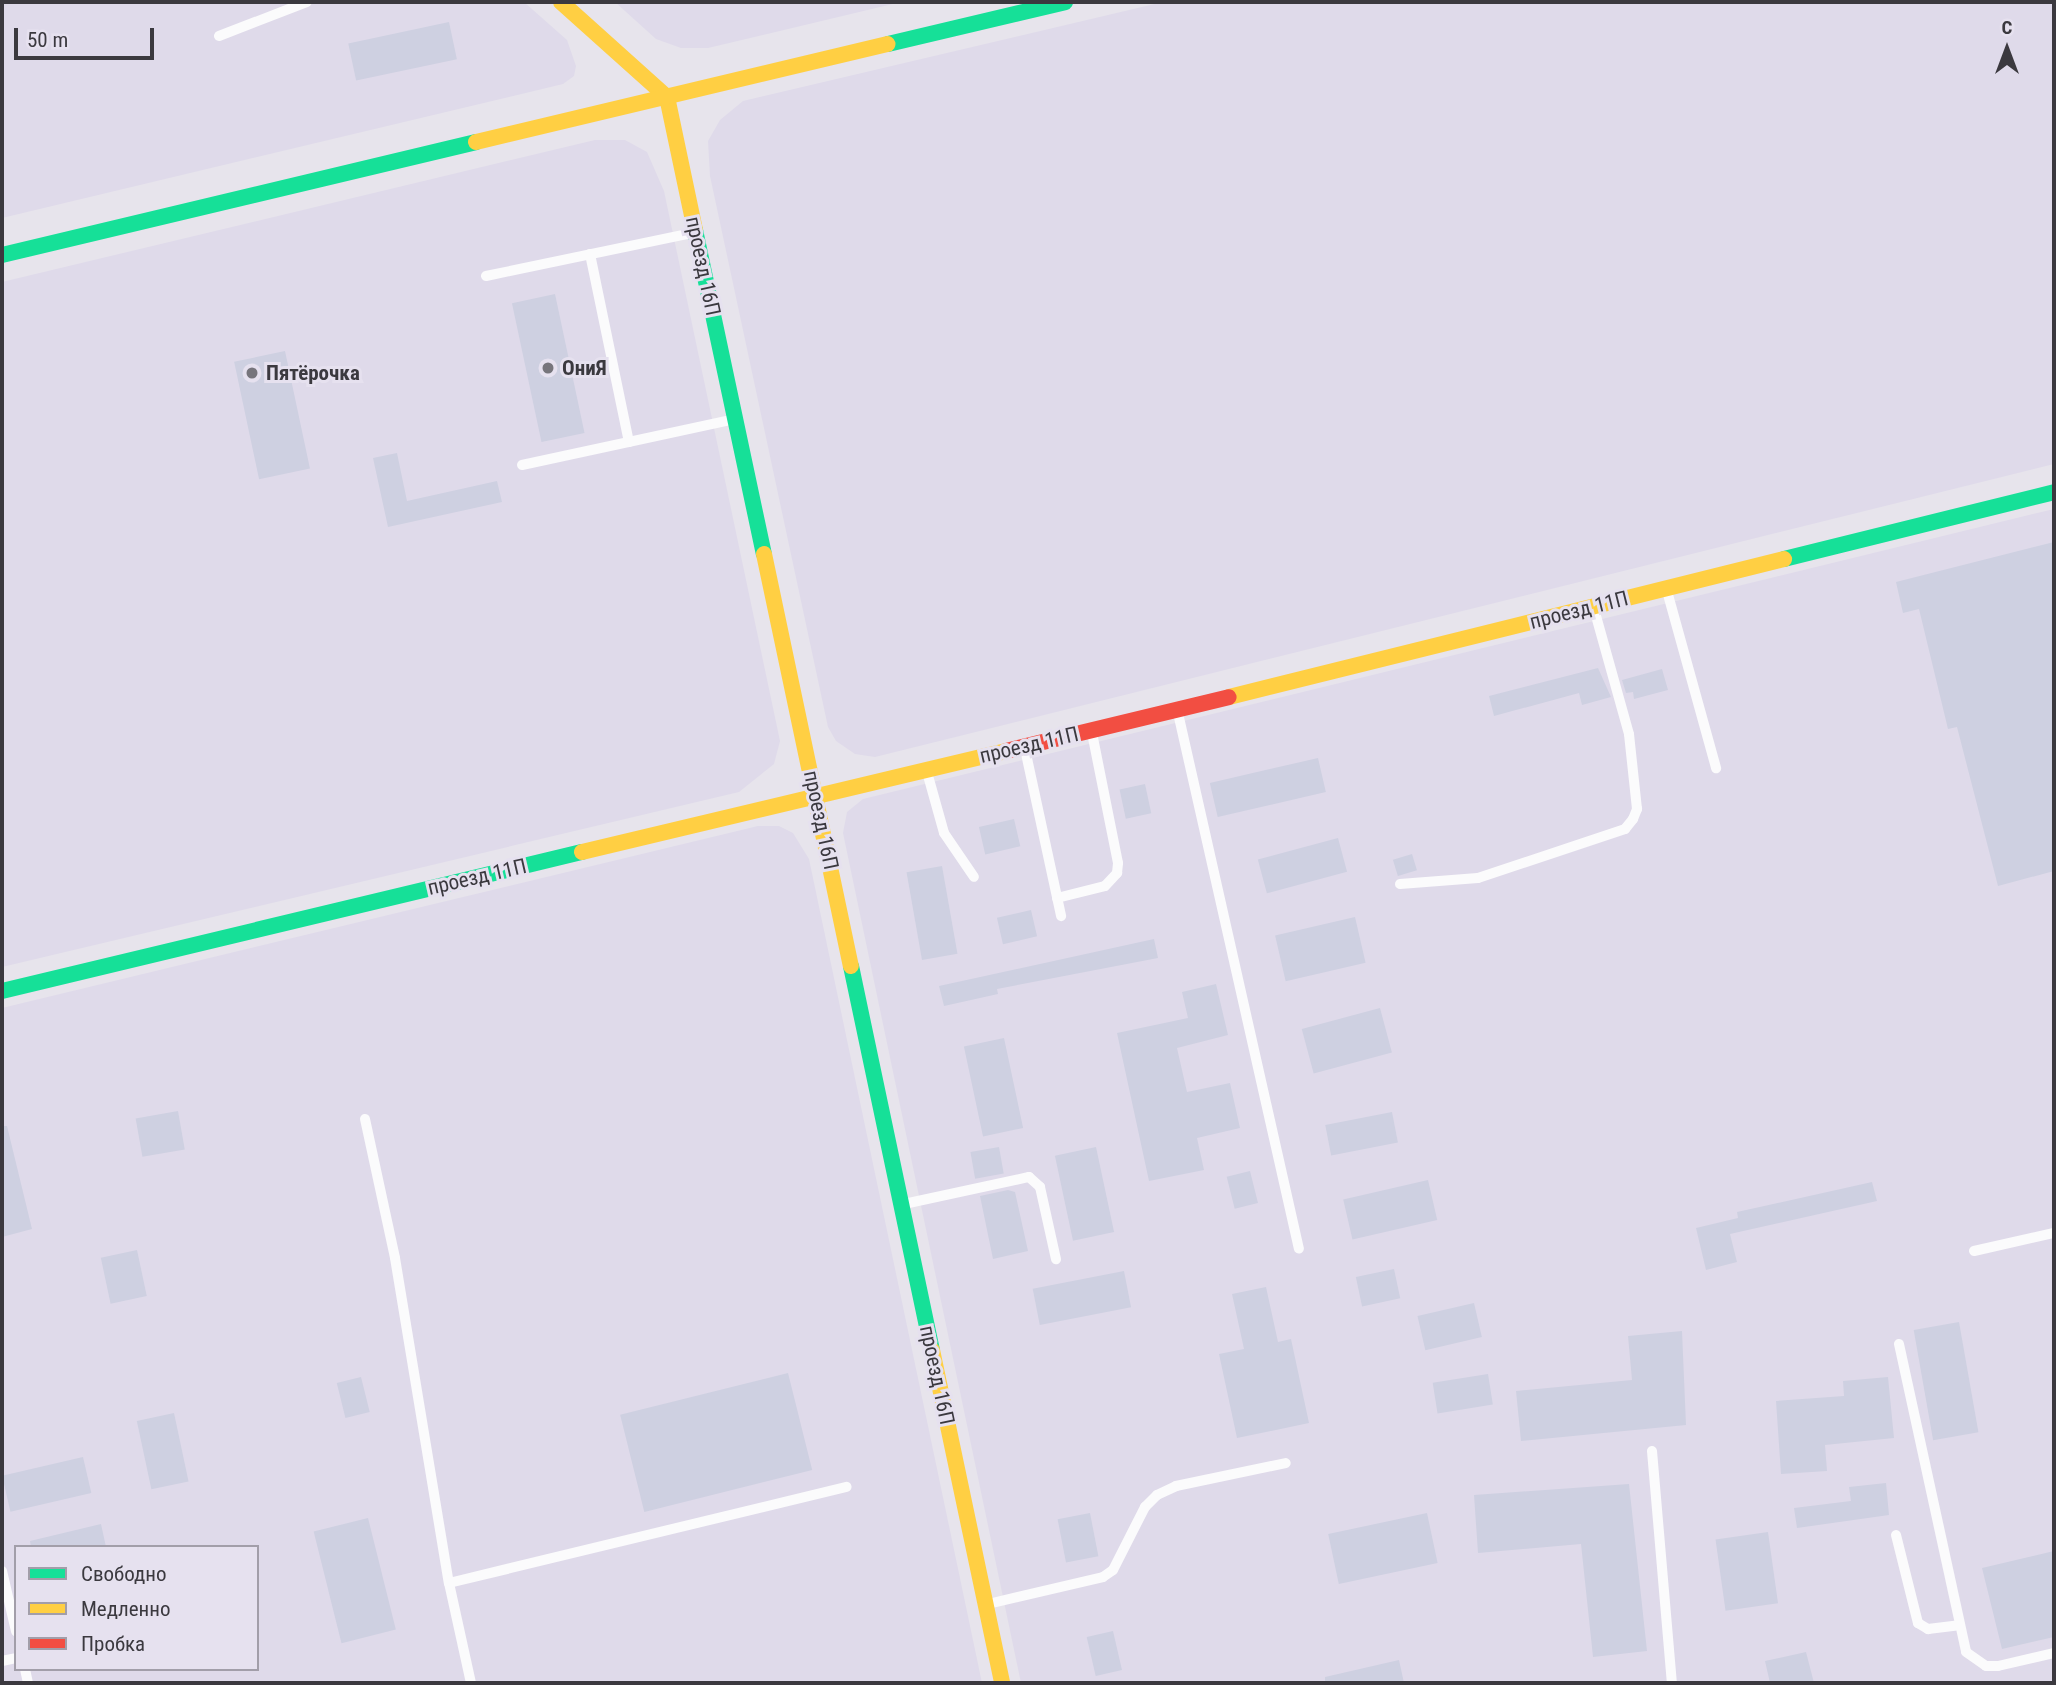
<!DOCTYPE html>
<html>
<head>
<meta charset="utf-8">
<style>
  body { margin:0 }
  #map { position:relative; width:2056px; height:1685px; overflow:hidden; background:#e7e4ec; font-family:"Roboto Condensed",sans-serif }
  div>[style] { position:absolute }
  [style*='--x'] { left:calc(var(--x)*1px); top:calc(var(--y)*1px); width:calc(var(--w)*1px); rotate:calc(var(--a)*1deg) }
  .built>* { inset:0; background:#dfdaea }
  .building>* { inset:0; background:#ced0e1; transform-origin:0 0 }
  .lane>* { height:10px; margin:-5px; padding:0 5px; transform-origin:5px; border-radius:5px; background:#fbfbfc }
  .fast>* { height:16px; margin:-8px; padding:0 8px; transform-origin:8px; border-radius:8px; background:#16e098 }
  .slow>* { height:16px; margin:-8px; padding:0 8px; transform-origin:8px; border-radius:8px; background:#ffcf43 }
  .jam>* { height:16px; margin:-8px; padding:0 8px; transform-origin:8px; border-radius:8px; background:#f24e42 }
  .dots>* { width:19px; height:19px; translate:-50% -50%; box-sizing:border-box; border:4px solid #e6e1ef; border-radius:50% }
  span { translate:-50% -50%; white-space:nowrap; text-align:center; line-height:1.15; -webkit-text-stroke:6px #e6e1ef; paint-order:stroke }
  .street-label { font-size:21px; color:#3b393f }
  .poi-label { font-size:21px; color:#3b393f; font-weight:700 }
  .left { translate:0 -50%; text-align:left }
  .frame { position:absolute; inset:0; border:4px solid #3b393f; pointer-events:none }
  .legend { position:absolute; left:14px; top:1545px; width:245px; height:126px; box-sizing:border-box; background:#e6e1ef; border:2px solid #a29ea9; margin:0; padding:9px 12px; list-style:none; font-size:21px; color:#3b393f }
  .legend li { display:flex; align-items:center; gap:14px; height:35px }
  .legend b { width:35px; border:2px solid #a29ea9 }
  .north { position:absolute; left:1972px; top:14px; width:70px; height:70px; -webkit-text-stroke:5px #e6e1ef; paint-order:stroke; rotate:0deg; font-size:19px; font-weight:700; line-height:28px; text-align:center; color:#3b393f }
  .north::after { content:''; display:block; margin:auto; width:24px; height:32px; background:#3b393f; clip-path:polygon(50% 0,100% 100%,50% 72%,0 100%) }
  .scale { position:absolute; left:14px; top:28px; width:140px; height:32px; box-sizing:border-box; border:4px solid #3b393f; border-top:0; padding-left:9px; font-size:21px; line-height:24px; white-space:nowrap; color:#3b393f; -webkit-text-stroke:5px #e6e1ef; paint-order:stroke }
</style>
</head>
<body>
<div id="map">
  <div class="built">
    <i style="clip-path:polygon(2px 2px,524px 2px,567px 40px,576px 66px,574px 76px,563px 84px,2px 218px)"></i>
    <i style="clip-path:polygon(615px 2px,901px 2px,708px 48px,681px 48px,656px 39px)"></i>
    <i style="clip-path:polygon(1163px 2px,2054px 2px,2054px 464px,875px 757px,855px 754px,836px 741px,828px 727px,710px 176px,708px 141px,720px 120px,743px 101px)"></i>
    <i style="clip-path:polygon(595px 140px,625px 140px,647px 152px,664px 191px,780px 741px,774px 764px,739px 792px,2px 967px,2px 282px)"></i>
    <i style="clip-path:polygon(2054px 509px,2054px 1683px,1021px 1683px,843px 833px,847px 812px,863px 799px)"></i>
    <i style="clip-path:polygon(evenodd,758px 826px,779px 826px,793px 833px,809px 859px,982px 1683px,2px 1683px,2px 1008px,758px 826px,16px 1547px,257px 1547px,257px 1669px,16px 1669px,16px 1547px)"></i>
  </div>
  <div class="building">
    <i style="left:449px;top:22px;width:38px;height:103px;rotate:78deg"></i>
    <i style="left:555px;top:294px;width:142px;height:44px;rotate:78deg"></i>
    <i style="left:285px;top:351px;width:120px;height:52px;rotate:78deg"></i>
    <i style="clip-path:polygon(397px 453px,407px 501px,497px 481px,502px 502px,388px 527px,373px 458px)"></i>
    <i style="clip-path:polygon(2054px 542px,2054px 871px,1998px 886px,1957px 727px,1948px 729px,1919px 609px,1903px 613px,1896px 582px)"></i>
    <i style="clip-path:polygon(1598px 668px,1611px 697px,1582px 705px,1579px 693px,1494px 716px,1489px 696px)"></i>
    <i style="clip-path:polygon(1662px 669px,1668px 690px,1634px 699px,1633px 692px,1626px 693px,1622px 680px)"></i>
    <i style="left:1318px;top:758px;width:35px;height:111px;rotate:77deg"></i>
    <i style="left:1145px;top:784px;width:30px;height:26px;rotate:78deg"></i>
    <i style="left:1014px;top:819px;width:28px;height:36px;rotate:77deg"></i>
    <i style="left:1338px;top:838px;width:35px;height:83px;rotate:75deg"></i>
    <i style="left:1412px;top:854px;width:17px;height:20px;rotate:73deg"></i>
    <i style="left:942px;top:866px;width:89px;height:36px;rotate:80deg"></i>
    <i style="left:1031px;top:910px;width:27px;height:35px;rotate:77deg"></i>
    <i style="left:1355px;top:917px;width:47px;height:82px;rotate:77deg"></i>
    <i style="clip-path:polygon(1154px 939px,1158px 958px,997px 989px,998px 994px,944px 1006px,939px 986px)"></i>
    <i style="clip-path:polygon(1216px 984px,1228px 1035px,1177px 1048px,1187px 1092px,1230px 1083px,1240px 1128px,1197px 1138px,1204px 1170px,1149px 1181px,1117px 1033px,1188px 1018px,1182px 992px)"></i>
    <i style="left:1380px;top:1008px;width:46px;height:81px;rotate:75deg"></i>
    <i style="left:1004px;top:1038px;width:92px;height:41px;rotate:78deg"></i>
    <i style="left:178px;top:1111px;width:39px;height:43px;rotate:80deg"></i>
    <i style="left:1392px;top:1112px;width:31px;height:68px;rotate:79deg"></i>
    <i style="clip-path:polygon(2px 1126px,7px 1126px,32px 1229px,2px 1237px)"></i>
    <i style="left:999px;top:1147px;width:27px;height:29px;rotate:80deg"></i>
    <i style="left:1096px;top:1147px;width:87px;height:42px;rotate:78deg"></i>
    <i style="left:1250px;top:1171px;width:33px;height:24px;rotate:76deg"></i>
    <i style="left:1428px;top:1180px;width:41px;height:87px;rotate:77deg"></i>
    <i style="clip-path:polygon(1872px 1182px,1877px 1201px,1730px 1234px,1737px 1262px,1706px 1270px,1696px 1228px,1738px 1218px,1737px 1212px)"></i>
    <i style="clip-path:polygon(1008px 1190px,1015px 1192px,1028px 1251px,993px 1259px,980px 1196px)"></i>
    <i style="left:137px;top:1250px;width:47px;height:37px;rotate:78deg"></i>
    <i style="left:1394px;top:1269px;width:30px;height:39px;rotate:78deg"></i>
    <i style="left:1124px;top:1271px;width:37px;height:93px;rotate:79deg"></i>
    <i style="clip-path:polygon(1266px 1287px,1278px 1342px,1291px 1339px,1309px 1423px,1237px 1438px,1219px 1354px,1244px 1349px,1232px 1294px)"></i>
    <i style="left:1474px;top:1303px;width:35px;height:58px;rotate:77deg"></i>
    <i style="left:1959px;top:1322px;width:112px;height:46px;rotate:80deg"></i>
    <i style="clip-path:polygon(1682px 1331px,1686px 1425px,1521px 1441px,1516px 1391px,1632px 1380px,1628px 1336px)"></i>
    <i style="left:788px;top:1373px;width:100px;height:173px;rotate:76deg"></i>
    <i style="left:1488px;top:1374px;width:31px;height:56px;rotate:81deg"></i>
    <i style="left:361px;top:1377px;width:36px;height:25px;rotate:76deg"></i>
    <i style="clip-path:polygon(1888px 1377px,1894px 1438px,1825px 1445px,1827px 1471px,1781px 1474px,1776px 1401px,1844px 1396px,1843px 1381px)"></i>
    <i style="left:174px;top:1413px;width:70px;height:38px;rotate:78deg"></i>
    <i style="left:83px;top:1457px;width:37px;height:83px;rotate:77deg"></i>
    <i style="clip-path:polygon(1886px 1483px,1889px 1515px,1797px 1528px,1794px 1508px,1851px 1501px,1849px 1487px)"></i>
    <i style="clip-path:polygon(1629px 1484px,1647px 1651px,1593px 1657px,1581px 1544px,1478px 1553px,1474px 1495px)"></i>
    <i style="left:1090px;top:1513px;width:44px;height:33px;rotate:79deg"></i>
    <i style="left:1427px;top:1513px;width:51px;height:101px;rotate:78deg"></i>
    <i style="left:368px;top:1518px;width:115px;height:56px;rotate:76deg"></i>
    <i style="clip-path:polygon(101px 1524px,106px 1547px,31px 1547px,30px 1541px)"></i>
    <i style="left:1768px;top:1532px;width:72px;height:53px;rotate:82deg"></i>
    <i style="clip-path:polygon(2054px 1551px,2054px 1637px,2002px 1649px,1982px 1568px)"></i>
    <i style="left:1113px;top:1631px;width:40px;height:27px;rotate:77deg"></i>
    <i style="clip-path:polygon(1806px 1652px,1814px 1683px,1770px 1683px,1765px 1661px)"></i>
    <i style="clip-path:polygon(1399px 1660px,1404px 1683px,1325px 1683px,1325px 1677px)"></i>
  </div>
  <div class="lane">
    <i style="--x:219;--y:36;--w:94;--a:-21.1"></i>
    <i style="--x:590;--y:254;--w:192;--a:78.3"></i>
    <i style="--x:486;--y:276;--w:210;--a:-11.8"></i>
    <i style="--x:522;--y:465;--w:214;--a:-12.2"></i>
    <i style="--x:1667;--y:591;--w:184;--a:74.5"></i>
    <i style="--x:1178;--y:713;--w:549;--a:77.28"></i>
    <i style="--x:1025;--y:749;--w:171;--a:77.8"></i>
    <i style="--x:927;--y:772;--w:63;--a:74.4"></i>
    <i style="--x:944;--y:833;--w:53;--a:55.7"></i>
    <i style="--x:1400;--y:884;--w:78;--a:-4.4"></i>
    <i style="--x:1478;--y:878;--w:155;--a:-18.4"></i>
    <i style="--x:1625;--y:829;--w:13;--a:-51"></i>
    <i style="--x:1633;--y:819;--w:11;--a:-68"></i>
    <i style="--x:1637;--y:809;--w:75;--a:-96.1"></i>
    <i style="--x:1629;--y:734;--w:130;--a:-105.6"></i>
    <i style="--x:1057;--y:898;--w:49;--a:-14"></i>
    <i style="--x:1105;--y:886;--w:18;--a:-47"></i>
    <i style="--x:1117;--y:873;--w:10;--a:-84"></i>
    <i style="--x:1118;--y:863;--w:133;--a:-101.3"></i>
    <i style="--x:365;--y:1119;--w:142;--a:77.8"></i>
    <i style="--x:395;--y:1258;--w:329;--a:80.6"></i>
    <i style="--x:449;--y:1583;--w:102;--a:77.6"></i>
    <i style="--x:904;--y:1204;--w:128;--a:-12.2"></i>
    <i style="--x:1029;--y:1177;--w:15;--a:42"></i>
    <i style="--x:1040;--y:1187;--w:74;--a:77.5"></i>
    <i style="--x:1974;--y:1251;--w:82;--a:-12.7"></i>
    <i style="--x:1899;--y:1344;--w:315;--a:77.7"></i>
    <i style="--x:1966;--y:1652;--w:24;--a:35"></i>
    <i style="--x:1986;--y:1666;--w:12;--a:0"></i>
    <i style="--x:1998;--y:1666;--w:57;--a:-13.1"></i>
    <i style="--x:1652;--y:1451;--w:233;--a:85.1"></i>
    <i style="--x:1896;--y:1535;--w:91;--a:76"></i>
    <i style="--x:1918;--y:1623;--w:12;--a:31"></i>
    <i style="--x:1928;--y:1629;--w:31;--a:-7"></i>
    <i style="--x:2;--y:1571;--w:62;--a:76.9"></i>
    <i style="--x:449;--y:1583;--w:409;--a:-13.6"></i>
    <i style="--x:988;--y:1604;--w:118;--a:-13.2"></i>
    <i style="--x:1103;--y:1577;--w:12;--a:-35"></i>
    <i style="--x:1113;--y:1570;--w:71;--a:-63.1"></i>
    <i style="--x:1145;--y:1507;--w:17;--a:-45"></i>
    <i style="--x:1157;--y:1495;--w:21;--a:-25"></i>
    <i style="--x:1176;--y:1486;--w:112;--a:-11.8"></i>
    <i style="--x:2;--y:1661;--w:14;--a:-12"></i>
    <i style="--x:25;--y:1669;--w:14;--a:78"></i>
  </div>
  <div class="fast">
    <i style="--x:888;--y:44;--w:182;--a:-13.3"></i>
    <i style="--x:695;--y:230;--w:331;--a:78"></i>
    <i style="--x:2;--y:255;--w:487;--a:-13.4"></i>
    <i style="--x:1784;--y:559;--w:278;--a:-13.9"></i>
    <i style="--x:851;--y:966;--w:392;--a:78.1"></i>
    <i style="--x:2;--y:991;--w:596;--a:-13.48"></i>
  </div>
  <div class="slow">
    <i style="--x:561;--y:2;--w:142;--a:41.9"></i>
    <i style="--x:667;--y:97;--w:136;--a:78.1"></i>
    <i style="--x:476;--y:142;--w:423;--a:-13.4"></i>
    <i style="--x:764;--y:554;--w:421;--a:78.1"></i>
    <i style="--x:1229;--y:697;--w:572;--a:-13.96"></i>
    <i style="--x:582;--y:852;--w:436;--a:-13.4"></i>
    <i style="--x:932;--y:1350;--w:340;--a:78.1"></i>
  </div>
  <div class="jam">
    <i style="--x:1006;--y:751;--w:229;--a:-13.6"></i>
  </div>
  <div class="dots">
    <i style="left:548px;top:368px;background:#77757c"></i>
    <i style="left:252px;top:373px;background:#77757c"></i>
  </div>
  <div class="street-label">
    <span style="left:703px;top:266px;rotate:78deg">проезд 16П</span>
    <span style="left:1579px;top:610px;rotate:-14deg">проезд 11П</span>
    <span style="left:1029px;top:745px;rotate:-13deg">проезд 11П</span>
    <span style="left:821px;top:820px;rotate:78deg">проезд 16П</span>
    <span style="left:477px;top:877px;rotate:-13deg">проезд 11П</span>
    <span style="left:937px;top:1375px;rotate:78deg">проезд 16П</span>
  </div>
  <div class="poi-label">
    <span class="left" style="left:562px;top:368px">ОниЯ</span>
    <span class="left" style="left:266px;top:373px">Пятёрочка</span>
  </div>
  <div class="frame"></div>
  <ul class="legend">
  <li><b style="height:9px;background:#16e098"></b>Свободно</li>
  <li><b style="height:9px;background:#ffcf43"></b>Медленно</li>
  <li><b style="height:9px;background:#f24e42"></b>Пробка</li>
  </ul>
  <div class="north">С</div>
  <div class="scale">50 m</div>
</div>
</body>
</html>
